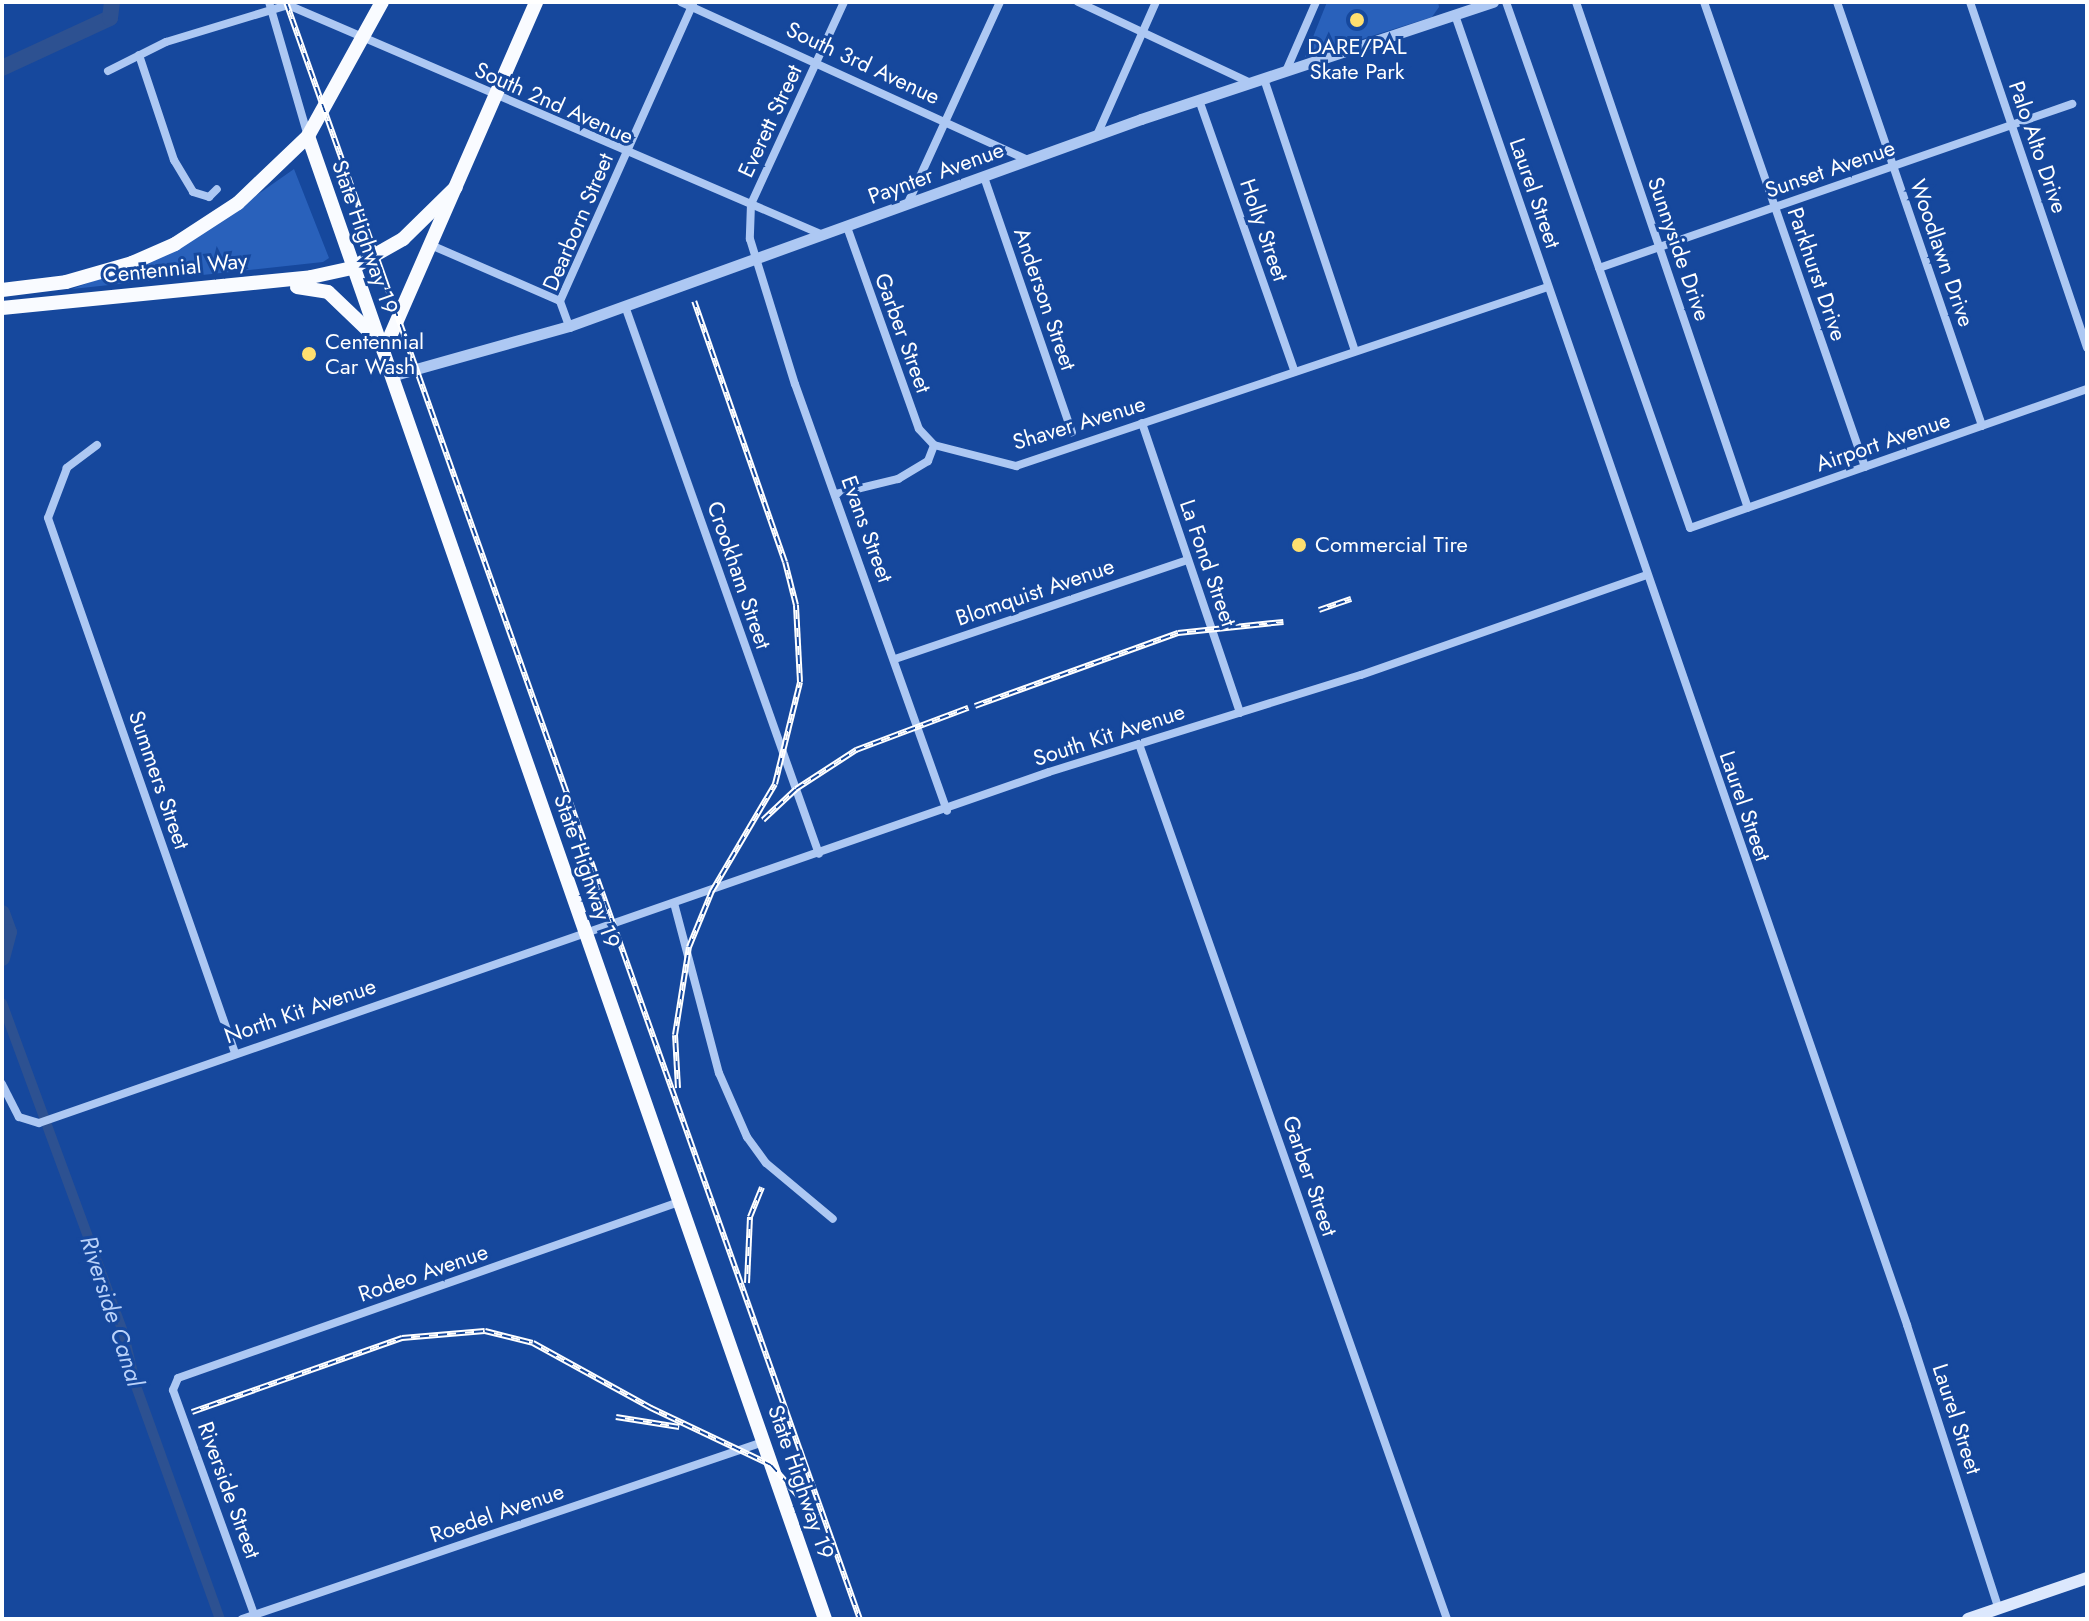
<!DOCTYPE html>
<html>
<head>
<meta charset="utf-8">
<style>
  body { margin:0 }
  #map { position:relative; width:2089px; height:1621px; overflow:hidden; background:#16489d; font-family:Jost,sans-serif }
  div>[style] { position:absolute }
  [style*='--x'] { left:calc(var(--x)*1px); top:calc(var(--y)*1px); width:calc(var(--w)*1px); rotate:calc(var(--a)*1deg) }
  .green>* { inset:0; background:#2961bb }
  .stream>* { height:3px; margin:-1.5px; padding:0 1.5px; transform-origin:1.5px; border-radius:1.5px; background:#2d5191 }
  .canal>* { height:10px; margin:-5px; padding:0 5px; transform-origin:5px; border-radius:5px; background:#2d5191 }
  .river>* { height:16px; margin:-8px; padding:0 8px; transform-origin:8px; border-radius:8px; background:#2d5191 }
  .minor>* { height:8px; margin:-4px; padding:0 4px; transform-origin:4px; border-radius:4px; background:#adc8f3 }
  .tertiary>* { height:11px; margin:-5.5px; padding:0 5.5px; transform-origin:5.5px; border-radius:5.5px; background:#adc8f3 }
  .secondary>* { height:12px; margin:-6px; padding:0 6px; transform-origin:6px; border-radius:6px; background:#dce8fd }
  .primary>* { height:14px; margin:-7px; padding:0 7px; transform-origin:7px; border-radius:7px; background:#f9fbff }
  .rail>* { height:6px; margin-top:-3px; transform-origin:0; background:repeating-linear-gradient(90deg,#16489d 0 9px,#fff 0 18px); box-sizing:border-box; border-block:2px solid #fff }
  .dots>* { width:22px; height:22px; translate:-50% -50%; box-sizing:border-box; border:4px solid #16489d; border-radius:50% }
  span { translate:-50% -50%; white-space:nowrap; text-align:center; line-height:1.15; -webkit-text-stroke:6px #16489d; paint-order:stroke }
  .poi-label { font-size:22px; color:#fff }
  .left { translate:0 -50%; text-align:left }
  .street-label { font-size:22px; color:#fff }
  .water-label { font-size:24px; color:#bad2f9; font-style:italic }
  .frame { position:absolute; inset:0; border:4px solid #fff; pointer-events:none }
</style>
</head>
<body>
<div id="map">
  <div class="green">
    <i style="clip-path:polygon(1327px 2px,1438px 2px,1439px 7px,1432px 17px,1305px 57px)"></i>
    <i style="clip-path:polygon(294px 169px,329px 258px,323px 262px,72px 289px,181px 248px)"></i>
  </div>
  <div class="stream">
    <i style="--x:2084;--y:2;--w:4;--a:34"></i>
  </div>
  <div class="canal">
    <i style="--x:2;--y:1003;--w:354;--a:69.8"></i>
    <i style="--x:124;--y:1335;--w:52;--a:76.8"></i>
    <i style="--x:136;--y:1386;--w:248;--a:70.2"></i>
  </div>
  <div class="river">
    <i style="--x:2;--y:68;--w:119;--a:-24.8"></i>
    <i style="--x:110;--y:18;--w:16;--a:-83"></i>
    <i style="--x:2;--y:913;--w:20;--a:70"></i>
    <i style="--x:9;--y:932;--w:27;--a:105"></i>
  </div>
  <div class="minor">
    <i style="--x:269;--y:2;--w:140;--a:73.8"></i>
    <i style="--x:681;--y:2;--w:381;--a:24.5"></i>
    <i style="--x:844;--y:2;--w:222;--a:114.7"></i>
    <i style="--x:751;--y:204;--w:35;--a:92"></i>
    <i style="--x:750;--y:239;--w:152;--a:72.8"></i>
    <i style="--x:795;--y:384;--w:453;--a:70.4"></i>
    <i style="--x:1078;--y:2;--w:191;--a:25.1"></i>
    <i style="--x:1506;--y:2;--w:557;--a:70.72"></i>
    <i style="--x:1690;--y:528;--w:421;--a:-19.3"></i>
    <i style="--x:1576;--y:2;--w:534;--a:71.23"></i>
    <i style="--x:1704;--y:2;--w:492;--a:70.9"></i>
    <i style="--x:1837;--y:2;--w:448;--a:71.1"></i>
    <i style="--x:1970;--y:2;--w:365;--a:71.3"></i>
    <i style="--x:1455;--y:15;--w:1386;--a:70.96"></i>
    <i style="--x:1907;--y:1325;--w:299;--a:72.1"></i>
    <i style="--x:139;--y:55;--w:111;--a:71.6"></i>
    <i style="--x:174;--y:160;--w:37;--a:59"></i>
    <i style="--x:193;--y:192;--w:17;--a:17"></i>
    <i style="--x:209;--y:197;--w:11;--a:-45"></i>
    <i style="--x:108;--y:71;--w:65;--a:-26.6"></i>
    <i style="--x:166;--y:42;--w:127;--a:-16.9"></i>
    <i style="--x:288;--y:5;--w:582;--a:23.26"></i>
    <i style="--x:1286;--y:71;--w:75;--a:-66.5"></i>
    <i style="--x:1264;--y:79;--w:287;--a:71.5"></i>
    <i style="--x:1199;--y:100;--w:288;--a:70.6"></i>
    <i style="--x:1097;--y:135;--w:145;--a:-66.1"></i>
    <i style="--x:984;--y:177;--w:270;--a:71"></i>
    <i style="--x:907;--y:205;--w:223;--a:-65.4"></i>
    <i style="--x:847;--y:227;--w:214;--a:70.4"></i>
    <i style="--x:919;--y:429;--w:22;--a:47"></i>
    <i style="--x:433;--y:246;--w:138;--a:23.4"></i>
    <i style="--x:1599;--y:268;--w:501;--a:-19.12"></i>
    <i style="--x:625;--y:306;--w:581;--a:70.51"></i>
    <i style="--x:569;--y:326;--w:27;--a:-110"></i>
    <i style="--x:560;--y:301;--w:326;--a:-65.9"></i>
    <i style="--x:1142;--y:423;--w:306;--a:71.3"></i>
    <i style="--x:97;--y:445;--w:38;--a:143"></i>
    <i style="--x:67;--y:468;--w:53;--a:110.8"></i>
    <i style="--x:48;--y:518;--w:567;--a:70.73"></i>
    <i style="--x:934;--y:445;--w:85;--a:14.4"></i>
    <i style="--x:1016;--y:466;--w:561;--a:-18.6"></i>
    <i style="--x:836;--y:494;--w:64;--a:-13.6"></i>
    <i style="--x:898;--y:479;--w:35;--a:-31"></i>
    <i style="--x:928;--y:461;--w:17;--a:-69"></i>
    <i style="--x:895;--y:659;--w:308;--a:-18.7"></i>
    <i style="--x:1139;--y:744;--w:928;--a:70.61"></i>
    <i style="--x:674;--y:903;--w:176;--a:75.2"></i>
    <i style="--x:719;--y:1073;--w:70;--a:66.4"></i>
    <i style="--x:747;--y:1137;--w:32;--a:54"></i>
    <i style="--x:766;--y:1163;--w:87;--a:39.9"></i>
    <i style="--x:2;--y:1084;--w:37;--a:63"></i>
    <i style="--x:19;--y:1117;--w:21;--a:17"></i>
    <i style="--x:39;--y:1123;--w:1069;--a:-19.16"></i>
    <i style="--x:1049;--y:772;--w:327;--a:-17.3"></i>
    <i style="--x:1361;--y:675;--w:302;--a:-19.3"></i>
    <i style="--x:254;--y:1614;--w:238;--a:-109.9"></i>
    <i style="--x:173;--y:1390;--w:13;--a:-67"></i>
    <i style="--x:178;--y:1378;--w:531;--a:-19.36"></i>
    <i style="--x:242;--y:1619;--w:550;--a:-18.76"></i>
  </div>
  <div class="tertiary">
    <i style="--x:391;--y:376;--w:185;--a:-15.7"></i>
    <i style="--x:569;--y:326;--w:608;--a:-19.89"></i>
    <i style="--x:1141;--y:119;--w:371;--a:-18.4"></i>
  </div>
  <div class="secondary">
    <i style="--x:1968;--y:1619;--w:126;--a:-19"></i>
  </div>
  <div class="primary">
    <i style="--x:308;--y:136;--w:1571;--a:70.78"></i>
    <i style="--x:297;--y:287;--w:31;--a:9"></i>
    <i style="--x:328;--y:292;--w:62;--a:43.7"></i>
    <i style="--x:2;--y:290;--w:64;--a:-7.1"></i>
    <i style="--x:66;--y:282;--w:69;--a:-16.1"></i>
    <i style="--x:132;--y:263;--w:47;--a:-23.8"></i>
    <i style="--x:175;--y:244;--w:75;--a:-33.1"></i>
    <i style="--x:238;--y:203;--w:97;--a:-43.7"></i>
    <i style="--x:308;--y:136;--w:153;--a:-61.1"></i>
    <i style="--x:2;--y:308;--w:311;--a:-5.7"></i>
    <i style="--x:311;--y:277;--w:42;--a:-12.4"></i>
    <i style="--x:352;--y:268;--w:59;--a:-29.6"></i>
    <i style="--x:403;--y:239;--w:74;--a:-44.5"></i>
    <i style="--x:382;--y:355;--w:385;--a:-66.4"></i>
  </div>
  <div class="rail">
    <i style="--x:286;--y:2;--w:1716;--a:70.46"></i>
    <i style="--x:1319;--y:610;--w:34;--a:-19"></i>
    <i style="--x:975;--y:706;--w:216;--a:-19.8"></i>
    <i style="--x:1178;--y:633;--w:106;--a:-6"></i>
    <i style="--x:763;--y:820;--w:45;--a:-43.2"></i>
    <i style="--x:796;--y:789;--w:72;--a:-33"></i>
    <i style="--x:856;--y:750;--w:120;--a:-20.6"></i>
    <i style="--x:678;--y:1088;--w:53;--a:-93.2"></i>
    <i style="--x:675;--y:1035;--w:89;--a:-81"></i>
    <i style="--x:689;--y:947;--w:61;--a:-67.7"></i>
    <i style="--x:712;--y:891;--w:124;--a:-59.5"></i>
    <i style="--x:775;--y:784;--w:105;--a:-76.2"></i>
    <i style="--x:800;--y:682;--w:77;--a:-93"></i>
    <i style="--x:796;--y:605;--w:44;--a:-104.3"></i>
    <i style="--x:785;--y:562;--w:276;--a:-109.2"></i>
    <i style="--x:747;--y:1283;--w:66;--a:-87.4"></i>
    <i style="--x:750;--y:1217;--w:32;--a:-68"></i>
    <i style="--x:192;--y:1412;--w:223;--a:-19.4"></i>
    <i style="--x:402;--y:1338;--w:83;--a:-4.8"></i>
    <i style="--x:485;--y:1331;--w:49;--a:14"></i>
    <i style="--x:533;--y:1343;--w:135;--a:28.8"></i>
    <i style="--x:651;--y:1408;--w:133;--a:25.4"></i>
    <i style="--x:771;--y:1465;--w:69;--a:48.5"></i>
    <i style="--x:616;--y:1417;--w:64;--a:9"></i>
  </div>
  <div class="dots">
    <i style="left:1357px;top:20px;background:#ffdf6f"></i>
    <i style="left:309px;top:354px;background:#ffdf6f"></i>
    <i style="left:1299px;top:545px;background:#ffdf6f"></i>
  </div>
  <div class="poi-label">
    <span style="left:1357px;top:59px">DARE/PAL<br>Skate Park</span>
    <span class="left" style="left:325px;top:354px">Centennial<br>Car Wash</span>
    <span class="left" style="left:1315px;top:545px">Commercial Tire</span>
  </div>
  <div class="street-label">
    <span style="left:863px;top:63px;rotate:25deg">South 3rd Avenue</span>
    <span style="left:554px;top:103px;rotate:24deg">South 2nd Avenue</span>
    <span style="left:770px;top:121px;rotate:-65deg">Everett Street</span>
    <span style="left:2038px;top:147px;rotate:71deg">Palo Alto Drive</span>
    <span style="left:1830px;top:169px;rotate:-19deg">Sunset Avenue</span>
    <span style="left:936px;top:173px;rotate:-20deg">Paynter Avenue</span>
    <span style="left:1535px;top:193px;rotate:71deg">Laurel Street</span>
    <span style="left:578px;top:222px;rotate:-67deg">Dearborn Street</span>
    <span style="left:1264px;top:230px;rotate:71deg">Holly Street</span>
    <span style="left:365px;top:237px;rotate:71deg">State Highway 19</span>
    <span style="left:1679px;top:249px;rotate:71deg">Sunnyside Drive</span>
    <span style="left:1942px;top:253px;rotate:71deg">Woodlawn Drive</span>
    <span style="left:175px;top:268px;rotate:-6deg">Centennial Way</span>
    <span style="left:1817px;top:274px;rotate:71deg">Parkhurst Drive</span>
    <span style="left:1045px;top:299px;rotate:71deg">Anderson Street</span>
    <span style="left:903px;top:333px;rotate:70deg">Garber Street</span>
    <span style="left:1079px;top:423px;rotate:-17deg">Shaver Avenue</span>
    <span style="left:1883px;top:442px;rotate:-19deg">Airport Avenue</span>
    <span style="left:867px;top:529px;rotate:70deg">Evans Street</span>
    <span style="left:1208px;top:563px;rotate:71deg">La Fond Street</span>
    <span style="left:739px;top:575px;rotate:71deg">Crookham Street</span>
    <span style="left:1035px;top:592px;rotate:-19deg">Blomquist Avenue</span>
    <span style="left:1109px;top:735px;rotate:-18deg">South Kit Avenue</span>
    <span style="left:159px;top:780px;rotate:71deg">Summers Street</span>
    <span style="left:1745px;top:806px;rotate:71deg">Laurel Street</span>
    <span style="left:587px;top:871px;rotate:71deg">State Highway 19</span>
    <span style="left:300px;top:1011px;rotate:-19deg">North Kit Avenue</span>
    <span style="left:1310px;top:1176px;rotate:71deg">Garber Street</span>
    <span style="left:423px;top:1273px;rotate:-19deg">Rodeo Avenue</span>
    <span style="left:1957px;top:1419px;rotate:72deg">Laurel Street</span>
    <span style="left:801px;top:1482px;rotate:71deg">State Highway 19</span>
    <span style="left:229px;top:1490px;rotate:70deg">Riverside Street</span>
    <span style="left:497px;top:1513px;rotate:-19deg">Roedel Avenue</span>
  </div>
  <div class="water-label">
    <span style="left:112px;top:1311px;rotate:72deg">Riverside Canal</span>
  </div>
  <div class="frame"></div>
</div>
</body>
</html>
